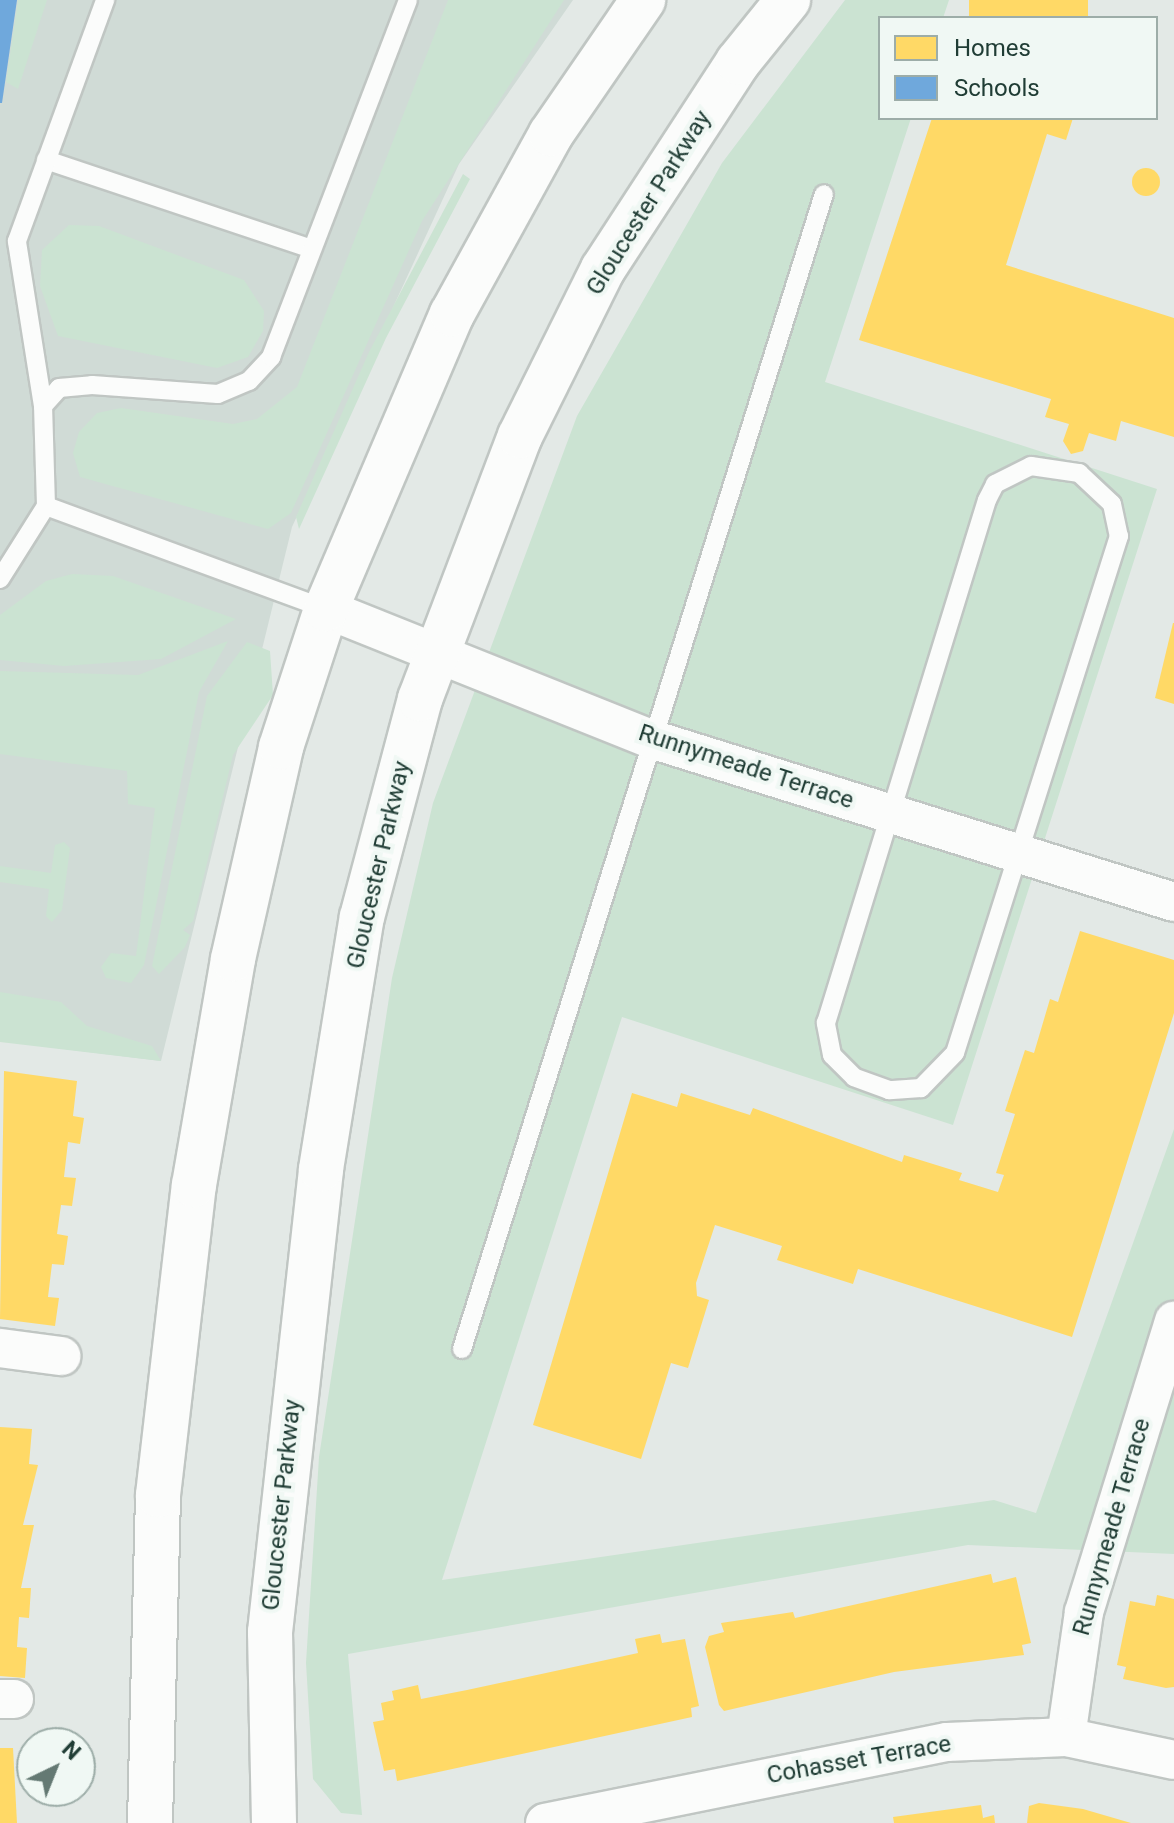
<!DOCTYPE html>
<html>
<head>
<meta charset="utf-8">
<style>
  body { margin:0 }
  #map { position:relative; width:1174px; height:1823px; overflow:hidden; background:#e3e9e6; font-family:Roboto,sans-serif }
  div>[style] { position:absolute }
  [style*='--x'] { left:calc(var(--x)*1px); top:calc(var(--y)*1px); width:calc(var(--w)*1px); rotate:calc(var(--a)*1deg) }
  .built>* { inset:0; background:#d0dbd6 }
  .green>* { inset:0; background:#cbe3d2 }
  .homes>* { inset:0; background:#ffd966; transform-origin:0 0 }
  .round { border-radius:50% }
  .schools>* { inset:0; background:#6fa8dc }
  .roads { filter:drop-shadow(2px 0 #c0c6c3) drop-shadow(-2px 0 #c0c6c3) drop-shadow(0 2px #c0c6c3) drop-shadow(0 -2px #c0c6c3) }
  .lane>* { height:18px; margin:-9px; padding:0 9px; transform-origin:9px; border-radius:9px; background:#fbfcfb }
  .street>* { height:38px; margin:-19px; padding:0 19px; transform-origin:19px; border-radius:19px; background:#fbfcfb }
  .secondary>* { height:44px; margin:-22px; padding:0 22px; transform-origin:22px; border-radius:22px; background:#fbfcfb }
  span { translate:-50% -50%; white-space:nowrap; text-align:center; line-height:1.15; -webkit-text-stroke:8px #f0f8f4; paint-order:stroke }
  .street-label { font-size:24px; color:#203d35 }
  .legend { position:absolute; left:878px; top:16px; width:280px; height:104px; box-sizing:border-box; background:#f0f8f4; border:2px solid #9dada8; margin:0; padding:10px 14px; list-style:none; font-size:24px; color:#203d35 }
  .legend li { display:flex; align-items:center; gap:16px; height:40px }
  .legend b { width:40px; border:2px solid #9dada8 }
  .north { position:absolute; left:16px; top:1727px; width:80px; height:80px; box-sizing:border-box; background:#f0f8f4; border:2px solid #9dada8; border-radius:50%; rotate:43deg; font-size:22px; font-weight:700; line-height:32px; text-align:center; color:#203d35 }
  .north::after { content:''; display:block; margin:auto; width:28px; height:36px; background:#647973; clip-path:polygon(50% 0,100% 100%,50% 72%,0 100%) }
</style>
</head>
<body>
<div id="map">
  <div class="built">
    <i style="clip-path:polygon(0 0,573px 0,459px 164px,292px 527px,161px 1061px,0 1041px)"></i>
  </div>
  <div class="green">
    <i style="clip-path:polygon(18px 0,47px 0,18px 89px,6px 82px)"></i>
    <i style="clip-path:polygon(448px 0,564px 0,422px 221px,291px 513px,268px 529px,80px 477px,73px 453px,79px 432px,97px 413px,121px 408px,233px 424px,257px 419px,297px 387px)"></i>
    <i style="clip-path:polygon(845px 0,949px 0,943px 18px,880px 18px,880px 118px,911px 118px,825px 382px,1157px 489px,953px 1125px,622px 1017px,442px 1580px,994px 1500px,1036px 1513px,1174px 1129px,1174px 1554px,968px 1545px,348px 1654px,362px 1815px,341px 1813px,313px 1779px,306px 1663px,319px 1457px,392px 978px,433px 803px,577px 416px,722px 163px)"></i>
    <i style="clip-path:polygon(463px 174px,470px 179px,386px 338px,299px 529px,296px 517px,369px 352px)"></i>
    <i style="clip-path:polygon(69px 225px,99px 226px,244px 280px,264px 311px,263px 331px,248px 357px,217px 368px,58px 336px,40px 286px,42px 250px)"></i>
    <i style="clip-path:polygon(72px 574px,113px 576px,236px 619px,161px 659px,64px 666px,0 660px,0 615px,46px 581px)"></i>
    <i style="clip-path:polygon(228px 641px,199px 692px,144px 965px,131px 983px,106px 978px,101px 967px,111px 953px,136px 956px,155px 808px,128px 804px,127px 771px,0 754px,0 671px,138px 675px)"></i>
    <i style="clip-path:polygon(247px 642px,270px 651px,273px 695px,233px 755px,193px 921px,183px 930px,190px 935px,185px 947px,159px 974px,152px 966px,207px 696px)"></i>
    <i style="clip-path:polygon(64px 842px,70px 848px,62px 910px,52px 922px,46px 916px,49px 889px,0 882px,0 866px,51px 873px,55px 845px)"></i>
    <i style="clip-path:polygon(0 992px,61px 1002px,87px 1026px,152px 1046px,161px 1061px,0 1042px)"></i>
  </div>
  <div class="homes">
    <i style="left:969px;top:0;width:119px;height:19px"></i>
    <i style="clip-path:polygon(932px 118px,1073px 118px,1066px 140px,1047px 134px,1006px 265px,1174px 318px,1174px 437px,1121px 421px,1116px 441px,1089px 433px,1083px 451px,1071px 454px,1063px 441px,1069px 424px,1045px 417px,1051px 399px,859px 340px)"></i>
    <i class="round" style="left:1132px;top:168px;width:28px;height:28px"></i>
    <i style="clip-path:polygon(1173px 623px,1174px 623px,1174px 704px,1155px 698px)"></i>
    <i style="clip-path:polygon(1080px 931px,1174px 960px,1174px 1013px,1072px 1337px,858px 1269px,853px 1284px,777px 1260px,782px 1246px,715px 1225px,696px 1283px,697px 1296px,709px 1300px,688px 1368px,671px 1363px,641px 1459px,533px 1425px,632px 1093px,677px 1107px,681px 1093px,750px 1115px,753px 1108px,902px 1162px,904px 1155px,962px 1173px,959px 1180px,998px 1192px,1004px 1175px,996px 1173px,1015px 1114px,1005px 1111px,1025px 1050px,1034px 1053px,1050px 999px,1058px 1002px)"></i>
    <i style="clip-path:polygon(4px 1071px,77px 1081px,73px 1116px,84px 1118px,80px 1144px,68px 1142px,64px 1177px,76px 1178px,72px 1206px,61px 1205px,57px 1234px,68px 1236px,64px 1265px,52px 1264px,48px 1297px,59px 1298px,55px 1326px,0 1319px)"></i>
    <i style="clip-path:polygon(0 1427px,32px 1429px,29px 1464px,38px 1465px,23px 1525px,34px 1525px,21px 1588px,31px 1588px,29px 1618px,19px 1617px,17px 1647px,27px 1648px,25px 1678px,0 1676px)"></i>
    <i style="clip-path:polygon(991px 1574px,993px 1583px,1016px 1577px,1031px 1643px,1022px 1645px,1024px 1655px,894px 1672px,724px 1711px,719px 1705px,705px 1647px,709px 1636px,724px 1632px,721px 1623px,793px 1612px,795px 1618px)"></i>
    <i style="clip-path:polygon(1157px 1595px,1174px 1599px,1174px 1687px,1166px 1688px,1123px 1679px,1126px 1667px,1117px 1665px,1130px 1601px,1155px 1606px)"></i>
    <i style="clip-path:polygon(660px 1634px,662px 1643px,685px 1639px,699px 1706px,691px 1708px,692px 1717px,397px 1781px,395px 1769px,384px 1771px,373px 1722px,384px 1720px,381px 1703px,394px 1700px,392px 1691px,418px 1685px,421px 1699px,467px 1690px,638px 1653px,635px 1639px)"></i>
    <i style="clip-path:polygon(0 1748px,13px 1748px,17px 1823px,0 1823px)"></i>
    <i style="clip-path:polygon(1039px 1803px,1083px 1809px,1131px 1823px,1027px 1823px,1029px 1806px)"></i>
    <i style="clip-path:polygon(981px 1805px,983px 1818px,994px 1815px,995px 1823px,894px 1823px,893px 1817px)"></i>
  </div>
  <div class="schools">
    <i style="clip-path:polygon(0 0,17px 0,2px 103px,0 103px)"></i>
  </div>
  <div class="roads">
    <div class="lane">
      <i style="--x:46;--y:160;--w:280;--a:18.5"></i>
      <i style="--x:43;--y:406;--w:24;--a:-48"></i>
      <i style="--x:59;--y:388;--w:33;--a:-5"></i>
      <i style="--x:92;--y:385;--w:126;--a:4.1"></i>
      <i style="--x:218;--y:394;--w:34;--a:-23"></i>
      <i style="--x:249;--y:381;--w:33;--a:-47"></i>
      <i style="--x:271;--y:357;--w:382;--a:-69"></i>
      <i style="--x:1031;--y:466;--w:49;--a:8.3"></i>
      <i style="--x:1079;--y:473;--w:45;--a:43.2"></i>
      <i style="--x:1112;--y:504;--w:33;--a:78"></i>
      <i style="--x:1119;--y:536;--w:542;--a:107.6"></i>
      <i style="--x:955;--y:1053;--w:49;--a:134.2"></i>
      <i style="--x:921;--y:1088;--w:32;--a:176"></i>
      <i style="--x:889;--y:1090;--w:37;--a:-160"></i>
      <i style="--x:854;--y:1077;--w:31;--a:-135"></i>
      <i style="--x:832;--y:1055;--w:33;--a:-101"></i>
      <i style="--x:826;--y:1023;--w:547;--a:-72.89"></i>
      <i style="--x:987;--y:500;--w:18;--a:-63"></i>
      <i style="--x:995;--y:484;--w:40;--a:-26.6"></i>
      <i style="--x:46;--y:506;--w:298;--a:20.2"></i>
      <i style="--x:0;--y:579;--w:86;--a:-57.8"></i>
      <i style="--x:46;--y:506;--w:100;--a:-91.7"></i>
      <i style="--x:43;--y:406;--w:167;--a:-99"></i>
      <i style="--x:17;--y:241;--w:257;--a:-69.9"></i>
      <i style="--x:462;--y:1349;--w:1210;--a:-72.6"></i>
    </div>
    <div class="street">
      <i style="--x:326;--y:609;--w:350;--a:21.8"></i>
      <i style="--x:651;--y:739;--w:548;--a:17.31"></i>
      <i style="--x:0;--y:1348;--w:62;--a:7.5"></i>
      <i style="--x:0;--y:1699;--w:14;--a:0"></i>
      <i style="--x:1066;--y:1737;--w:126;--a:-81.8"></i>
      <i style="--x:1084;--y:1612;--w:305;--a:-72.8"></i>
      <i style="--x:545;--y:1823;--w:410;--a:-11.4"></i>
      <i style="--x:947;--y:1742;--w:119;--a:-2.4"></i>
      <i style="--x:1066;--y:1737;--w:110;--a:12"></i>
    </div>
    <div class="secondary">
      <i style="--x:150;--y:1823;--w:328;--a:-88.6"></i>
      <i style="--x:158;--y:1495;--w:312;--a:-83.4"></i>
      <i style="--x:194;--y:1185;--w:229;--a:-80.2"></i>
      <i style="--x:233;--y:959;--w:217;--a:-77.2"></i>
      <i style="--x:281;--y:747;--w:145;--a:-71.9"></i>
      <i style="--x:326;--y:609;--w:321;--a:-66.9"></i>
      <i style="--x:452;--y:314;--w:205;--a:-61.2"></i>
      <i style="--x:551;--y:134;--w:163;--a:-55.5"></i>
      <i style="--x:274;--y:1823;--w:191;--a:-91.2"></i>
      <i style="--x:270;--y:1632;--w:466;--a:-83.7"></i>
      <i style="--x:321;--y:1169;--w:255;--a:-80.8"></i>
      <i style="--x:362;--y:917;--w:226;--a:-75.1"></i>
      <i style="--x:420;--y:699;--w:281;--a:-69.2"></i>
      <i style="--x:520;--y:436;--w:186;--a:-63.6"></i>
      <i style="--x:603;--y:269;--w:247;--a:-56.9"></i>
      <i style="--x:738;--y:62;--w:80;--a:-51.1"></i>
    </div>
  </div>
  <div class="street-label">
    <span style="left:649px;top:203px;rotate:-58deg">Gloucester Parkway</span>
    <span style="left:746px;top:767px;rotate:18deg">Runnymeade Terrace</span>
    <span style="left:379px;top:865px;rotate:-77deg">Gloucester Parkway</span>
    <span style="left:282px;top:1505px;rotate:-84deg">Gloucester Parkway</span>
    <span style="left:1112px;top:1527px;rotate:-74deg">Runnymeade Terrace</span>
    <span style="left:859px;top:1760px;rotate:-10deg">Cohasset Terrace</span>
  </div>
  <ul class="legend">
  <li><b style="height:22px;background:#ffd966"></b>Homes</li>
  <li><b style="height:22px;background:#6fa8dc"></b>Schools</li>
  </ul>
  <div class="north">N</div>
</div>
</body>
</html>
